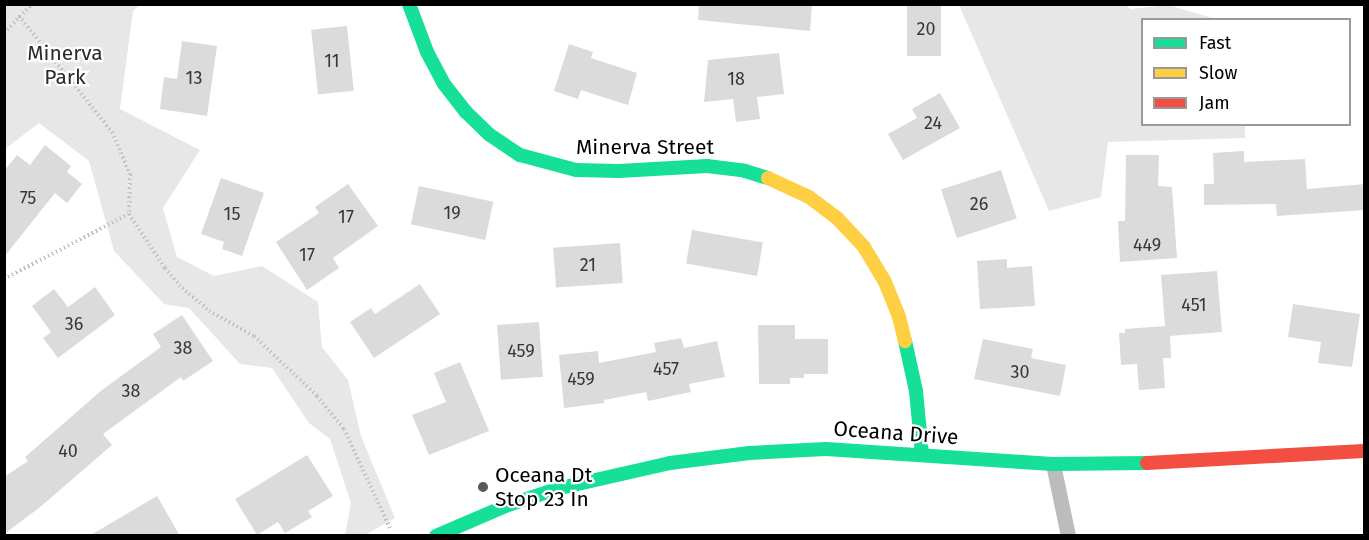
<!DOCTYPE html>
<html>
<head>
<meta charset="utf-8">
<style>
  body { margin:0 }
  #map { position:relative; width:1369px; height:540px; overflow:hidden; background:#fff; font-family:"Fira Sans",sans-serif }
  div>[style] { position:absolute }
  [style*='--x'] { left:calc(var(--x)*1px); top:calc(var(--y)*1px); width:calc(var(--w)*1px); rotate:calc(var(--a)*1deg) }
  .green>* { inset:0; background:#e7e7e7 }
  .building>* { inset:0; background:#dbdbdb; transform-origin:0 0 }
  .path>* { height:4px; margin-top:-2px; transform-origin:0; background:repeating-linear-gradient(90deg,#c2c2c2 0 1.5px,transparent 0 4.5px) }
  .lane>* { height:15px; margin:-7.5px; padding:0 7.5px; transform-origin:7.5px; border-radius:7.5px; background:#bcbcbc }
  .fast>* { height:14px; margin:-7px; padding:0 7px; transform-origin:7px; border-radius:7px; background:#16e098 }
  .slow>* { height:14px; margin:-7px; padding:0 7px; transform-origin:7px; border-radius:7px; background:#ffcf43 }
  .jam>* { height:14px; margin:-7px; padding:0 7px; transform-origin:7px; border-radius:7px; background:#f24e42 }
  .dots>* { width:16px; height:16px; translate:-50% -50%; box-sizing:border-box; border:3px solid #fff; border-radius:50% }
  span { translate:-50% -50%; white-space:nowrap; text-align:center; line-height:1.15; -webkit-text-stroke:4.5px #fff; paint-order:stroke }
  .number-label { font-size:18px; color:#373737 }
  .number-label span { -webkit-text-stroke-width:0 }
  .park-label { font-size:21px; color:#2b2b2b }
  .street-label { font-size:21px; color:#000 }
  .poi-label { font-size:21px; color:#000 }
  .left { translate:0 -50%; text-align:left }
  .frame { position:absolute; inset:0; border:6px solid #000; pointer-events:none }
  .legend { position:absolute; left:1141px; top:18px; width:210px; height:108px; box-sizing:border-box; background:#fff; border:2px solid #999; margin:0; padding:8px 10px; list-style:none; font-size:18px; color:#000 }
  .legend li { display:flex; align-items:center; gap:12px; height:30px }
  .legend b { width:30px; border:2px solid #999 }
</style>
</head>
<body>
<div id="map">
  <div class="green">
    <i style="clip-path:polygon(5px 4px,140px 5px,133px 11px,120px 109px,200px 150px,163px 208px,177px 257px,214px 276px,262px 266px,318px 302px,322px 347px,348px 380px,361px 436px,395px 518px,365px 535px,345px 535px,351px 503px,330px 439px,309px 423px,272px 368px,240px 364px,189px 308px,164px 304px,114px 251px,89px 161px,39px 123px,5px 149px)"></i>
    <i style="clip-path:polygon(1123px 4px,1131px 9px,1168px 5px,1216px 19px,1142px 20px,1142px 124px,1245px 125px,1245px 138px,1108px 142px,1101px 197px,1049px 211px,959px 5px)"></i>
  </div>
  <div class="building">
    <i style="clip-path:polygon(699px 4px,812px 4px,810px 31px,698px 20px)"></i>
    <i style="left:907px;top:4px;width:34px;height:52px"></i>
    <i style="left:347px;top:26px;width:65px;height:36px;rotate:84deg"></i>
    <i style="clip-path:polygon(182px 41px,217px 46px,207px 116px,160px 109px,164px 77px,177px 79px)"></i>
    <i style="clip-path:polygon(569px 44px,593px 52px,591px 58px,637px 73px,628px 105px,581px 90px,578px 99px,554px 91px)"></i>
    <i style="clip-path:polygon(779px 53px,784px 94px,757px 97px,760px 119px,736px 122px,733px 99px,704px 102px,708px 60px)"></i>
    <i style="clip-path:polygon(940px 93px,960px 128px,903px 160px,888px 134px,917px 118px,912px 109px)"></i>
    <i style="clip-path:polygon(45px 145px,71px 166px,67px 172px,82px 184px,67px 203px,55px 193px,4px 257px,4px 171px,17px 155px,30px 165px)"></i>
    <i style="clip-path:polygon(1244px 151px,1244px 162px,1305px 159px,1307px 189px,1365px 184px,1365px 210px,1277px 216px,1276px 204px,1204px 205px,1204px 184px,1214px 184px,1213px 153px)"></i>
    <i style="clip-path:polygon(1126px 155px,1159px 155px,1158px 186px,1172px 187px,1177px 258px,1120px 262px,1118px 221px,1125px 221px)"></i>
    <i style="left:1001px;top:170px;width:51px;height:63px;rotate:72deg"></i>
    <i style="clip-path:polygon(221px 178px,264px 193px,242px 256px,222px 249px,224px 242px,201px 234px)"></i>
    <i style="clip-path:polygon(348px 184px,378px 226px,333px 258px,339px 268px,307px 290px,276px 242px,319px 213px,315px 207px)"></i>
    <i style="left:419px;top:186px;width:76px;height:39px;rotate:12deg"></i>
    <i style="left:692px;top:230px;width:72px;height:34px;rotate:10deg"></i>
    <i style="left:620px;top:243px;width:40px;height:67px;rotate:86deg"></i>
    <i style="clip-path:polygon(1007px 259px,1007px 268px,1032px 266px,1035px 306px,980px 309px,977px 261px)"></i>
    <i style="clip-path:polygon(1217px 271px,1222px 332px,1170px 336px,1171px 358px,1163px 358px,1165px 388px,1139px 390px,1137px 364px,1121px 365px,1119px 333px,1125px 333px,1125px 329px,1165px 326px,1161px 275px)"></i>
    <i style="clip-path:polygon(420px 284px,440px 314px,374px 358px,350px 322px,371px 308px,375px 314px)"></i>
    <i style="clip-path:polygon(95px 287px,115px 315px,58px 358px,43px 338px,51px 332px,32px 306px,54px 289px,68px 307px)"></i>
    <i style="clip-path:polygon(1293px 304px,1360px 314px,1352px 367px,1318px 363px,1321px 342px,1288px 337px)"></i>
    <i style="clip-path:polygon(182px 315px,213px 361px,183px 381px,181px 377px,103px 434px,112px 445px,39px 508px,4px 534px,4px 477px,28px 461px,25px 457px,102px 390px,161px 347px,153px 334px)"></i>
    <i style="left:539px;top:322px;width:55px;height:42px;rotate:86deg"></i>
    <i style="clip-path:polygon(758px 325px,795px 325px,795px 339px,828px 339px,828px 374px,804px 374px,804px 378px,790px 378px,790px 384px,759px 384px)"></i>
    <i style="clip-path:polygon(681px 338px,684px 348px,717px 341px,725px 377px,689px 384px,691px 392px,648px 401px,646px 392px,604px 400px,604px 403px,564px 408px,559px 355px,598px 351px,599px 363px,656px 352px,654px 343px)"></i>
    <i style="clip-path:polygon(983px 339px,1033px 349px,1031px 358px,1066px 365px,1060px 396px,974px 379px)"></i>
    <i style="clip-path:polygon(460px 362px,489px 431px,429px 455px,412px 415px,446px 402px,434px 373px)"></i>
    <i style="clip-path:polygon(307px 455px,333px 496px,308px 511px,312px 517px,285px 533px,278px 522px,257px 535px,235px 499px)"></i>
    <i style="clip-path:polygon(157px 496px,180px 536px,89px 536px)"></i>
  </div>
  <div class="path">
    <i style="--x:19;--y:16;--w:149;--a:51.3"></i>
    <i style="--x:112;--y:132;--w:46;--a:66.8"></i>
    <i style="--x:130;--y:174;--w:40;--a:91.4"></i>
    <i style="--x:4;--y:33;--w:40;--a:-46"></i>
    <i style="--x:4;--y:279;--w:141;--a:-27.5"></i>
    <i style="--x:129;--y:214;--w:65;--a:56.3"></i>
    <i style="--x:165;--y:268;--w:26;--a:50"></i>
    <i style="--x:182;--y:288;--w:35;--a:40"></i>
    <i style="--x:209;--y:311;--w:51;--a:29.1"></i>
    <i style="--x:254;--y:336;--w:87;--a:43.6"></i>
    <i style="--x:317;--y:396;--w:43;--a:50.7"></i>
    <i style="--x:344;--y:429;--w:109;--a:65.1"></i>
  </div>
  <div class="lane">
    <i style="--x:1053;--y:464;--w:74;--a:78.2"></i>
  </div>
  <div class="fast">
    <i style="--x:409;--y:4;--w:51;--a:69.4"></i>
    <i style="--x:427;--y:52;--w:36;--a:62"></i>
    <i style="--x:444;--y:84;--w:36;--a:52"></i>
    <i style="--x:466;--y:112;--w:33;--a:44"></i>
    <i style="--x:490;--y:135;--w:36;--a:34"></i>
    <i style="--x:520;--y:155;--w:58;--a:15"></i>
    <i style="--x:576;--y:170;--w:43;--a:1.3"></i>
    <i style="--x:619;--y:171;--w:88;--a:-3.3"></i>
    <i style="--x:707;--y:166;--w:38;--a:7"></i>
    <i style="--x:745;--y:171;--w:24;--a:17"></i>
    <i style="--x:905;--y:341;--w:51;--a:77.6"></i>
    <i style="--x:916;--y:391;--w:64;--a:84.6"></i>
    <i style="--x:436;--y:536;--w:78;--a:-23.3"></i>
    <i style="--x:508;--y:505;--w:55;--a:-18.1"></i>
    <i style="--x:560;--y:488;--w:113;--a:-12.8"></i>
    <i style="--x:670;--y:463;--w:80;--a:-7.2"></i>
    <i style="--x:749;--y:453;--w:77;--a:-3"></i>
    <i style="--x:826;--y:449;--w:227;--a:3.8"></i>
    <i style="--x:1053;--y:464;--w:94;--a:-0.6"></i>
  </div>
  <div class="slow">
    <i style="--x:768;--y:178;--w:45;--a:24.9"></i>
    <i style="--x:809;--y:197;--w:36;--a:37"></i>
    <i style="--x:838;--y:219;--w:38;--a:47"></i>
    <i style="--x:864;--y:247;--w:41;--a:59"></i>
    <i style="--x:885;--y:282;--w:38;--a:68"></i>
    <i style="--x:899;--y:317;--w:25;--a:76"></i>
  </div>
  <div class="jam">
    <i style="--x:1147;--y:463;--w:217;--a:-3.2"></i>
  </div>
  <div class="dots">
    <i style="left:483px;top:487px;background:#595959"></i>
  </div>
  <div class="number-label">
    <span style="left:926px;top:29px">20</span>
    <span style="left:332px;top:61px">11</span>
    <span style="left:194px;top:78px">13</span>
    <span style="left:736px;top:79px">18</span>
    <span style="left:933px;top:123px">24</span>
    <span style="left:28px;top:198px">75</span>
    <span style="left:979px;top:204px">26</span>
    <span style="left:452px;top:213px">19</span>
    <span style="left:232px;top:214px">15</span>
    <span style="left:346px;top:217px">17</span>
    <span style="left:1147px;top:245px">449</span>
    <span style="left:307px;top:255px">17</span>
    <span style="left:588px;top:265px">21</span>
    <span style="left:1194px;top:305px">451</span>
    <span style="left:74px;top:324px">36</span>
    <span style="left:183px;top:348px">38</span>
    <span style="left:521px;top:351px">459</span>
    <span style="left:666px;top:369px">457</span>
    <span style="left:1020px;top:372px">30</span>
    <span style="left:581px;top:379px">459</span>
    <span style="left:131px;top:391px">38</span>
    <span style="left:68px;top:451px">40</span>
  </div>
  <div class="park-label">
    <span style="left:65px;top:65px">Minerva<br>Park</span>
  </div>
  <div class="street-label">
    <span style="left:645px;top:147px">Minerva Street</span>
    <span style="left:896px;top:433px;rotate:4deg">Oceana Drive</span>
  </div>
  <div class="poi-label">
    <span class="left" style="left:495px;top:487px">Oceana Dt<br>Stop 23 In</span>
  </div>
  <div class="frame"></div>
  <ul class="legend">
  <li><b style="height:8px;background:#16e098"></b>Fast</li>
  <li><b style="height:8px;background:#ffcf43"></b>Slow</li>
  <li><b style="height:8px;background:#f24e42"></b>Jam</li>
  </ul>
</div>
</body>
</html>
